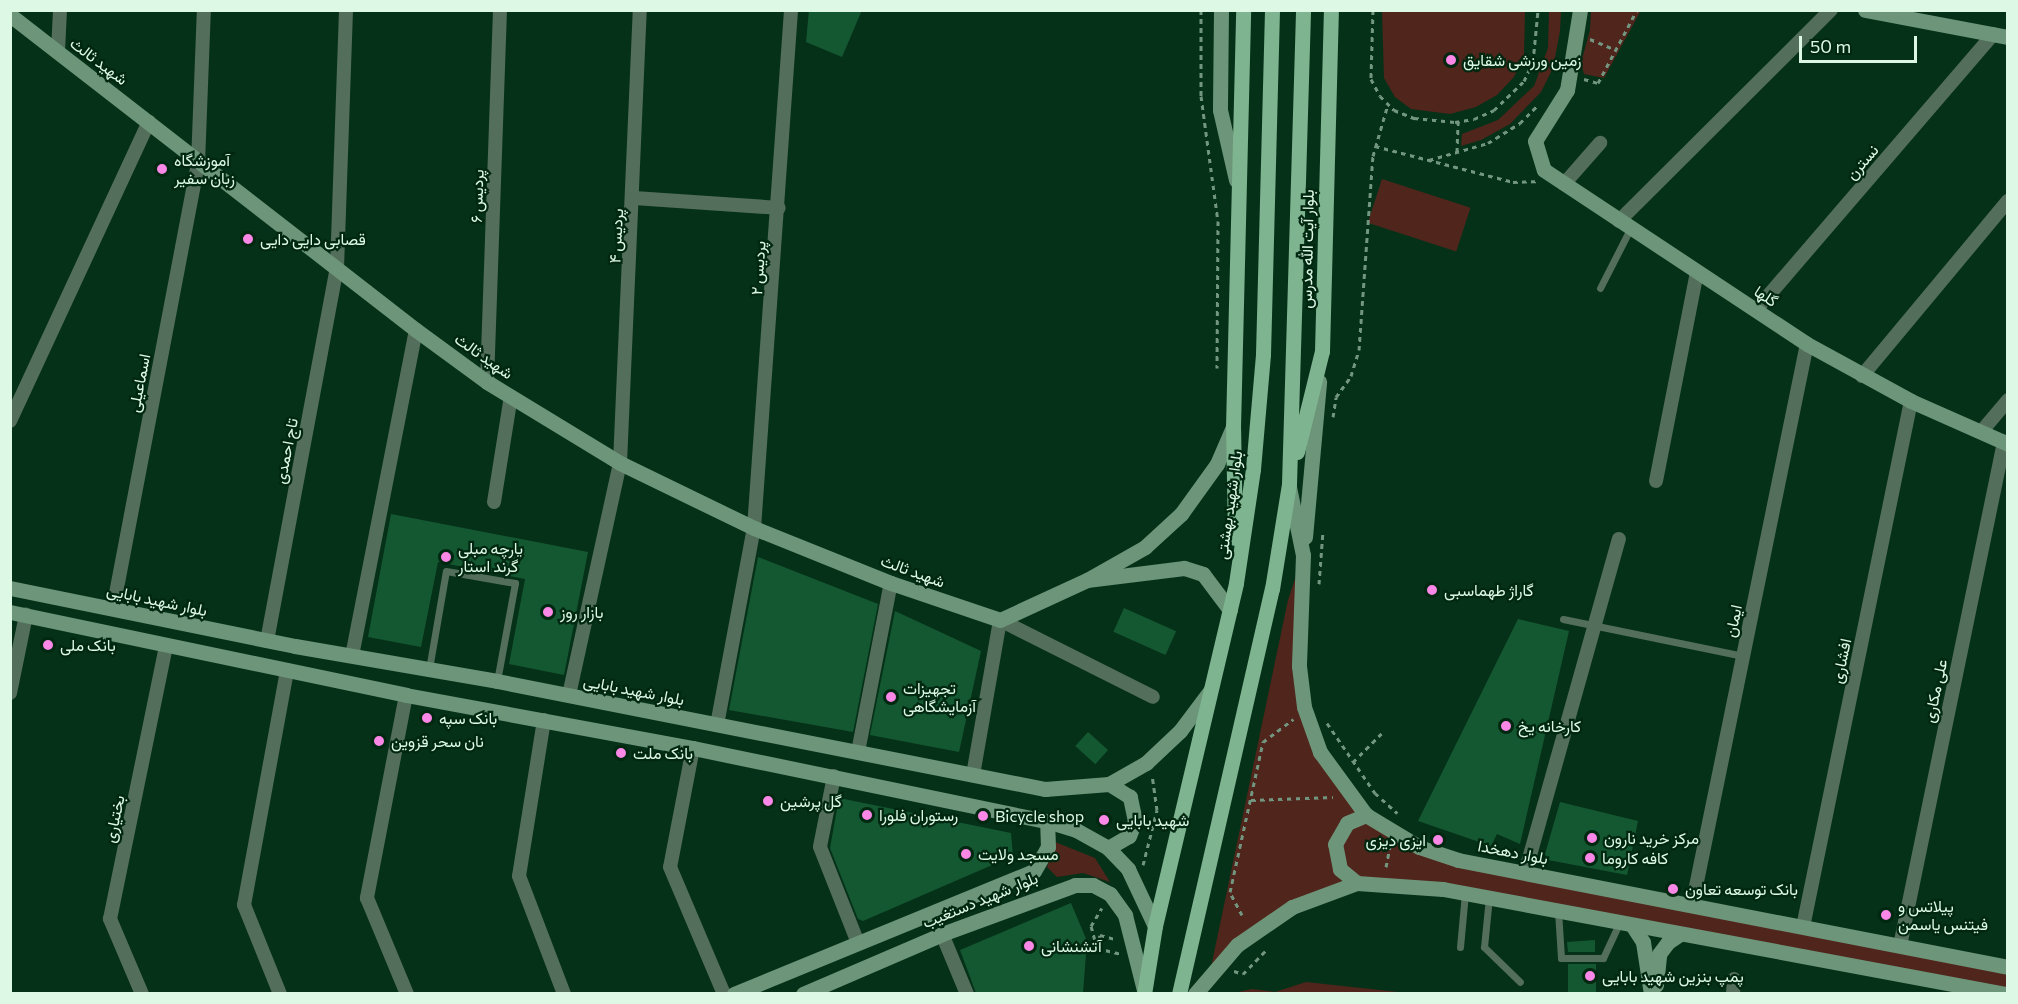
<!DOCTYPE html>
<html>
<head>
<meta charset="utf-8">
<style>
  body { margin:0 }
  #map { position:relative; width:2018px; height:1004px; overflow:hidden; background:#063119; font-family:Commissioner,Vazirmatn,sans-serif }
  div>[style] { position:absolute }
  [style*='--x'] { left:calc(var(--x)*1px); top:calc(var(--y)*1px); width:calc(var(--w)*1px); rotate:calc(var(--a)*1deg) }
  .green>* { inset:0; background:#50251b; transform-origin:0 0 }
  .building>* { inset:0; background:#145832; transform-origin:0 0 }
  .path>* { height:3px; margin-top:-1.5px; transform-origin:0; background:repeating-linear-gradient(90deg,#729680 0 4.5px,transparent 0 9px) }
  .lane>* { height:7px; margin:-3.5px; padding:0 3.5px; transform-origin:3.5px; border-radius:3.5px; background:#546e5c }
  .street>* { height:14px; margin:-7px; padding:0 7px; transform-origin:7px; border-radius:7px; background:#546e5c }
  .secondary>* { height:15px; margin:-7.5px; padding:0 7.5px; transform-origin:7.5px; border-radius:7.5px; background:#6c9579 }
  .primary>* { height:15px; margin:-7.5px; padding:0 7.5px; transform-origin:7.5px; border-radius:7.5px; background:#7eb48f }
  .dots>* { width:16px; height:16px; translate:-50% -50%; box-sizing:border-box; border:3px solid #002710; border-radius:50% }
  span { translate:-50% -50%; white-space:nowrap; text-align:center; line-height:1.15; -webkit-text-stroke:4.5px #002710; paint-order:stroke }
  .poi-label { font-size:16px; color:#ddf9e5 }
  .left { translate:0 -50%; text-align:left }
  .right { translate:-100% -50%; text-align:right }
  .street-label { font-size:16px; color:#ddf9e5 }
  .frame { position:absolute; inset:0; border:12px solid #ddf9e5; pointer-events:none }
  .scale { position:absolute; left:1799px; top:36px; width:118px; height:27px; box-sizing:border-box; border:3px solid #ddf9e5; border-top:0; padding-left:8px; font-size:18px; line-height:21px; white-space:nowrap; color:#ddf9e5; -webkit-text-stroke:4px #002710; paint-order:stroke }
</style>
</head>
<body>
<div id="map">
  <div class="green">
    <i style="clip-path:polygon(1382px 11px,1525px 11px,1524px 55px,1514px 77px,1497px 95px,1476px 107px,1450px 114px,1411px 109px,1395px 97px,1384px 78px)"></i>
    <i style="clip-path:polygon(1549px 11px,1561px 11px,1560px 31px,1553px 68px,1541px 92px,1510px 124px,1481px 140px,1461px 146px,1462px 134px,1498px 120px,1534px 86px,1548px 48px)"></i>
    <i style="clip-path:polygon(1591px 11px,1640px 12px,1604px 78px,1584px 74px,1581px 63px,1590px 30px)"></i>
    <i style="left:1382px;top:179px;width:93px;height:46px;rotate:18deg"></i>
    <i style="clip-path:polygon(1303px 555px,1300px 615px,1314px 741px,1366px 815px,1419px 847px,2007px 967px,2008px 993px,1489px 897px,1357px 883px,1292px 907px,1210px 972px,1288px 600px)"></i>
    <i style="clip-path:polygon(1055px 842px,1095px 858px,1110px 882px,1083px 873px,1057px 877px,1047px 867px)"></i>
    <i style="clip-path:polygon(1306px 982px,1407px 993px,1234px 993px,1252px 989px,1275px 992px)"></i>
  </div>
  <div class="building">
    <i style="clip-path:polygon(809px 10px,862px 10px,842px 57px,806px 42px)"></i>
    <i style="clip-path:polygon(391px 514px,588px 552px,564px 675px,509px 664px,525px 579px,438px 562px,421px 647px,368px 637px)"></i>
    <i style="clip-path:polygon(758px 557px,878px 604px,853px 732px,729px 710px)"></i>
    <i style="left:1124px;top:608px;width:57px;height:26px;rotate:24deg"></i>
    <i style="clip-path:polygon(895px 611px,981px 651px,959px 752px,870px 735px)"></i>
    <i style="clip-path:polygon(1518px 619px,1569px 631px,1520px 844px,1497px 834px,1491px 846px,1418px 821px)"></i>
    <i style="left:1088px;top:732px;width:27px;height:19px;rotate:42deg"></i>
    <i style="clip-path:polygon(839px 798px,1011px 833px,1013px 856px,863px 921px,858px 919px,830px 848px)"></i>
    <i style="clip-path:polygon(1560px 802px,1638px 821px,1627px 875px,1548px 860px,1545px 854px)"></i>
    <i style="clip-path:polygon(1071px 903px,1087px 941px,1083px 993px,976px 993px,960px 950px)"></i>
    <i style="clip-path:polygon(1595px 940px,1595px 952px,1568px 952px,1567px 942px)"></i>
    <i style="left:1568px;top:964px;width:28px;height:29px"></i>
  </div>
  <div class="path">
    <i style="--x:1201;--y:10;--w:86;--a:90"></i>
    <i style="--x:1201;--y:96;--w:126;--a:82.3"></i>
    <i style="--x:1218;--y:221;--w:147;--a:90.4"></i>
    <i style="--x:1373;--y:10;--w:69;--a:91.7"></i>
    <i style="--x:1371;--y:79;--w:19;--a:62"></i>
    <i style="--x:1380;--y:96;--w:20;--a:45"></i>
    <i style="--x:1394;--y:110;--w:22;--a:22"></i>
    <i style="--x:1414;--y:118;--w:41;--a:5.6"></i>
    <i style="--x:1455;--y:122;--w:19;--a:-9"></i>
    <i style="--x:1474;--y:119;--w:22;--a:-24"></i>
    <i style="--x:1494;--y:110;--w:42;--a:-44"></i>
    <i style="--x:1524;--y:81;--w:21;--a:-65"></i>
    <i style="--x:1533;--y:62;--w:52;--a:-84.5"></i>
    <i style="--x:1590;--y:39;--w:28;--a:23"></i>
    <i style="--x:1584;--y:79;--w:15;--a:16"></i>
    <i style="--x:1598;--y:83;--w:83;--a:-61.9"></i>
    <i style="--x:1375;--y:146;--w:143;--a:14.6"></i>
    <i style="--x:1513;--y:182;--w:23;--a:-2"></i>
    <i style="--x:1457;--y:152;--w:31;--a:-88"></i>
    <i style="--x:1429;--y:160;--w:61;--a:-16.1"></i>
    <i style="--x:1488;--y:143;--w:38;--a:-32"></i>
    <i style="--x:1520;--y:123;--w:25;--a:-45"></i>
    <i style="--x:1333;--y:417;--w:20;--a:-81"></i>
    <i style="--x:1336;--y:397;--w:26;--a:-54"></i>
    <i style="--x:1351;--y:376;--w:27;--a:-73"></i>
    <i style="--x:1359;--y:350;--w:195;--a:-85.9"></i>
    <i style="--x:1373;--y:156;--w:54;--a:-73.9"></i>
    <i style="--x:1319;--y:584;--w:53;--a:-85.7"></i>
    <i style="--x:1327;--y:723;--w:85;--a:55.6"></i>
    <i style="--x:1375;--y:793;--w:30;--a:42"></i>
    <i style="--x:1353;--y:762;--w:44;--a:-45"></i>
    <i style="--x:1251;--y:800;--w:82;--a:-2.1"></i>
    <i style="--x:1143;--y:865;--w:57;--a:-75.7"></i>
    <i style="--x:1157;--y:810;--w:34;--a:-98"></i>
    <i style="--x:1386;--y:867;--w:21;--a:-79"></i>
    <i style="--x:1242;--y:915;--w:26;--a:-118"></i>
    <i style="--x:1230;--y:892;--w:154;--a:-77.6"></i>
    <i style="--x:1263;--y:742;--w:38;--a:-37"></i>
    <i style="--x:1097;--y:946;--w:11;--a:-75"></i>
    <i style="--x:1100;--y:935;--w:16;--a:15"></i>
    <i style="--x:1097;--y:948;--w:23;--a:-105"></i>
    <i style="--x:1091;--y:926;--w:21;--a:-59"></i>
    <i style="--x:1097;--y:948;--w:25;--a:14"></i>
    <i style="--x:1234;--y:971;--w:9;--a:18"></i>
    <i style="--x:1243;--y:974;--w:32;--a:-46"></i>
  </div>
  <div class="lane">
    <i style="--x:1600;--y:288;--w:66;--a:-63"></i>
    <i style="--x:1563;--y:619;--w:184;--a:11.6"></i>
    <i style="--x:429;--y:669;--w:99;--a:-80.2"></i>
    <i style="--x:446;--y:571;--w:70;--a:9.9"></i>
    <i style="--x:515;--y:583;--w:100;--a:100.4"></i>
    <i style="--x:1489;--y:897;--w:50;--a:95.7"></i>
    <i style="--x:1484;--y:947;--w:50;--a:44.2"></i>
    <i style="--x:1558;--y:911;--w:47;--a:86.3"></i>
    <i style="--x:1561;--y:958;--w:42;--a:0"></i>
    <i style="--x:1603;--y:958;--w:38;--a:-65"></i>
    <i style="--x:1460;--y:947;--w:54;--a:-84.7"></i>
  </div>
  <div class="street">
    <i style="--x:58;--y:52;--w:42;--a:-87.3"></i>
    <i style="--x:1564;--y:184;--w:55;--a:-48.7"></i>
    <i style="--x:634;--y:198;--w:145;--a:3.9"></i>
    <i style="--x:1619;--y:221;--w:299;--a:-44.9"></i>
    <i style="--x:1756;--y:310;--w:364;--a:-49.3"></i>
    <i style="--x:1862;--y:376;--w:228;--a:-50.2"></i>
    <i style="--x:487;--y:382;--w:372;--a:-88"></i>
    <i style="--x:10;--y:421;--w:330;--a:-65.1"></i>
    <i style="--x:1981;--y:432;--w:42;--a:-49.8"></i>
    <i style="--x:1656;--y:481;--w:213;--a:-78.9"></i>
    <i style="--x:494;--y:502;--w:107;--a:-80.9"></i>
    <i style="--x:113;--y:609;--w:454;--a:-79.2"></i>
    <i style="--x:198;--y:163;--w:153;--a:-87.8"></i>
    <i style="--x:267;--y:641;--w:380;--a:-79.4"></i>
    <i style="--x:337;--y:268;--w:258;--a:-88"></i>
    <i style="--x:352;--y:656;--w:332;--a:-78.9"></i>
    <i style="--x:10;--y:693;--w:80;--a:-78.4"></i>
    <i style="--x:406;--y:695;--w:207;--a:100.9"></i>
    <i style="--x:367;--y:898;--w:104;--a:67.4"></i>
    <i style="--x:569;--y:695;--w:238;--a:-77.6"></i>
    <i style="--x:620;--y:463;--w:453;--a:-87.5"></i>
    <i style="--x:544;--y:720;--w:158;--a:99.1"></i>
    <i style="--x:519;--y:876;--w:126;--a:69.1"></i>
    <i style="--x:717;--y:725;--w:200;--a:-79.4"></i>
    <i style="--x:754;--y:528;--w:519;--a:-85.91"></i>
    <i style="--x:693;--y:748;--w:121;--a:100.9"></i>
    <i style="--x:670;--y:867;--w:138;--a:67"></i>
    <i style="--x:858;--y:752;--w:172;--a:-79"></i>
    <i style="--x:973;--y:775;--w:157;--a:-80.1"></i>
    <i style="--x:1000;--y:620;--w:171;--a:26.7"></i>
    <i style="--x:834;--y:776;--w:72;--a:101.2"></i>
    <i style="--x:820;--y:847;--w:103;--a:68.4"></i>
    <i style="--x:1525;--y:873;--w:347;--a:-74.3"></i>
    <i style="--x:1692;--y:906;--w:574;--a:-78.44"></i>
    <i style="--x:1803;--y:927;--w:537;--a:-78.4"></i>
    <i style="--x:942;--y:934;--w:65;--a:67.4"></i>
    <i style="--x:1900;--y:946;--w:515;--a:-78.34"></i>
    <i style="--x:142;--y:994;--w:82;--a:-113.1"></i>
    <i style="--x:110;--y:919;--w:279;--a:-78.4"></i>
    <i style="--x:280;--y:994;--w:96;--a:-112"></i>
    <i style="--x:244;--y:905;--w:239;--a:-79.6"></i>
    <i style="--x:1733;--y:994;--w:15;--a:-86"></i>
  </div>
  <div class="secondary">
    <i style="--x:1221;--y:10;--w:100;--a:90.6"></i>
    <i style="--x:1220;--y:110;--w:72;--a:77.1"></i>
    <i style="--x:1580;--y:10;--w:81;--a:99.2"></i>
    <i style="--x:1567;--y:90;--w:60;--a:122.1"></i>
    <i style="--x:1535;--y:141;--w:30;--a:73"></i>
    <i style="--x:1544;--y:170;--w:315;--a:33.5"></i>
    <i style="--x:1807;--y:344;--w:119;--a:28.7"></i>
    <i style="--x:1911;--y:401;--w:106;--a:23.9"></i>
    <i style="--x:1865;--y:10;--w:146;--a:10.7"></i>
    <i style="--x:10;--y:15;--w:514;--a:37.81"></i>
    <i style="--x:416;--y:330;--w:88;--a:36.2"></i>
    <i style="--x:487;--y:382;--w:156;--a:31.3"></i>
    <i style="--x:620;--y:463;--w:149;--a:25.9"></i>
    <i style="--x:754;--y:528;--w:148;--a:21.9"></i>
    <i style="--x:891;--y:583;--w:115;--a:18.7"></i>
    <i style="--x:1000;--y:620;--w:96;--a:-24.7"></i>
    <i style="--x:1289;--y:487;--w:69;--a:78.4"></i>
    <i style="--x:1303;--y:555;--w:111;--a:92.1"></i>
    <i style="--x:1299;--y:666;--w:41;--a:83"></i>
    <i style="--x:1304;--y:707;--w:48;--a:70.4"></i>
    <i style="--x:1320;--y:752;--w:78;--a:53.9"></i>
    <i style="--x:1366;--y:815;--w:62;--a:31.1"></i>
    <i style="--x:1419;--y:847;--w:41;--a:18.4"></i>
    <i style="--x:1458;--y:860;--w:560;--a:11.01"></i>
    <i style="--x:1305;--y:537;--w:156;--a:-84.8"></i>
    <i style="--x:10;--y:588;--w:291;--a:11.5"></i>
    <i style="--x:295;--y:646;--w:205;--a:9.8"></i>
    <i style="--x:497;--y:681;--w:559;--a:11.15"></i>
    <i style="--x:1045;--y:789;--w:64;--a:-4.5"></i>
    <i style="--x:1109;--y:784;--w:43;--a:-29.6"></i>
    <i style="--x:1146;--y:763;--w:47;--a:-43.3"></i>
    <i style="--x:1180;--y:731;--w:50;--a:-53.1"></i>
    <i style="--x:1230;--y:610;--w:45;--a:-126.9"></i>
    <i style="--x:1203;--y:574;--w:20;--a:-162"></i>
    <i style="--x:1184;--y:568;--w:98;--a:172.9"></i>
    <i style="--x:1087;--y:580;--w:67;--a:-29.6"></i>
    <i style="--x:1145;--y:547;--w:49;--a:-42.5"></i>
    <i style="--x:1181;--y:514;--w:62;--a:-54.2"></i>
    <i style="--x:1217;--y:464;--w:40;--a:-66.6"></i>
    <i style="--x:10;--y:612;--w:405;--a:11.8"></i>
    <i style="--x:406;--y:695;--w:292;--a:10.5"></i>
    <i style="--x:693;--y:748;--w:361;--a:11.7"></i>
    <i style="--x:1047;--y:821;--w:30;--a:17"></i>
    <i style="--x:1076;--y:830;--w:37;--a:29"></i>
    <i style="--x:1108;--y:848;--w:29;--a:46"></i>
    <i style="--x:1128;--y:869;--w:63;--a:64.7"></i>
    <i style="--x:1108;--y:848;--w:24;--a:-30"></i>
    <i style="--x:1129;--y:836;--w:16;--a:-68"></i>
    <i style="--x:1135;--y:821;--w:25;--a:-102"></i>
    <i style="--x:1130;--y:797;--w:25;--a:-148"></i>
    <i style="--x:1357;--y:883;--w:22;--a:-141"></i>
    <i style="--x:1340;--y:869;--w:25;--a:-101"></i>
    <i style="--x:1335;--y:844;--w:24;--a:-60"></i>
    <i style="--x:1347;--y:823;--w:21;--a:-23"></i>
    <i style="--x:1632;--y:925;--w:20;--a:57"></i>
    <i style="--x:1643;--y:942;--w:53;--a:81.3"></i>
    <i style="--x:1656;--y:985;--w:31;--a:-84"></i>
    <i style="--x:1659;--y:954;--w:15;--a:-53"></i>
    <i style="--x:1668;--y:942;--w:14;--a:-34"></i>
    <i style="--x:734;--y:994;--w:324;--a:-22.3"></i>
    <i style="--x:1034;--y:871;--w:28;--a:-60"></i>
    <i style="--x:1048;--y:847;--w:26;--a:-92"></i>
    <i style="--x:803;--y:994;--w:151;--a:-23.3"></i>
    <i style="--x:942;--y:934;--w:142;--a:-20.2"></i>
    <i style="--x:1075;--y:885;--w:18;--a:0"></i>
    <i style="--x:1093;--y:885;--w:19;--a:28"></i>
    <i style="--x:1110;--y:894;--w:26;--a:54"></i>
    <i style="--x:1125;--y:915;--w:77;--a:75.8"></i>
    <i style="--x:1195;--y:994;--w:65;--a:-49.4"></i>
    <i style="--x:1237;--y:945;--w:67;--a:-34.6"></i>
    <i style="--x:1292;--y:907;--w:69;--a:-20.3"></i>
    <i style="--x:1357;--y:883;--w:86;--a:4"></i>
    <i style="--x:1443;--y:889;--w:573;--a:10.56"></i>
  </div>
  <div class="primary">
    <i style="--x:1297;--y:452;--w:104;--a:-76.1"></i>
    <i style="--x:1322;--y:351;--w:341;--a:-88.5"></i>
    <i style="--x:1235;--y:538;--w:111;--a:-91"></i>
    <i style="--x:1233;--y:427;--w:417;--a:-88.6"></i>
    <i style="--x:1144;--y:994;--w:69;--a:-80.8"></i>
    <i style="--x:1155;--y:926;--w:352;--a:-76.7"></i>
    <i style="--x:1236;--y:583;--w:115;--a:-81.5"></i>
    <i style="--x:1253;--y:469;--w:115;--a:-85"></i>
    <i style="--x:1263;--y:354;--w:344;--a:-88.5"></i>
    <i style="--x:1179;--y:994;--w:416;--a:-77.1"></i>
    <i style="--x:1272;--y:589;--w:106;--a:-80.8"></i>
    <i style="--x:1289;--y:484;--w:474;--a:-88.3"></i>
  </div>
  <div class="dots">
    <i style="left:1451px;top:60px;background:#fb87e6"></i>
    <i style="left:162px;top:169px;background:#fb87e6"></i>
    <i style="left:248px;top:239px;background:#fb87e6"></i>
    <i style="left:446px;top:557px;background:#fb87e6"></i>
    <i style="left:1432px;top:590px;background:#fb87e6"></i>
    <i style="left:548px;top:612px;background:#fb87e6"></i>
    <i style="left:48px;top:645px;background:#fb87e6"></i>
    <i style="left:891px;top:697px;background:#fb87e6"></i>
    <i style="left:427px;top:718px;background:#fb87e6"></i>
    <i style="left:1506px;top:726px;background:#fb87e6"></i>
    <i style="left:379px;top:741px;background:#fb87e6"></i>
    <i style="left:621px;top:753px;background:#fb87e6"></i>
    <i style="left:768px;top:801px;background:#fb87e6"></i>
    <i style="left:867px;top:815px;background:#fb87e6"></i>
    <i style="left:983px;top:816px;background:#fb87e6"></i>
    <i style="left:1104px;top:820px;background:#fb87e6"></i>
    <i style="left:1592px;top:838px;background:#fb87e6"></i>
    <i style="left:1438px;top:840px;background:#fb87e6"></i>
    <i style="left:966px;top:854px;background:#fb87e6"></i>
    <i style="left:1590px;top:858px;background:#fb87e6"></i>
    <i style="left:1673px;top:889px;background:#fb87e6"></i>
    <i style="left:1886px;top:915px;background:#fb87e6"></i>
    <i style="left:1029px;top:946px;background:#fb87e6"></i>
    <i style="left:1590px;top:976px;background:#fb87e6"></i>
  </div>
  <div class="poi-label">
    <span class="left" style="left:1463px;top:60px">زمین ورزشی شقایق</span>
    <span class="left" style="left:174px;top:169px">آموزشگاه<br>زبان سفیر</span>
    <span class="left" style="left:260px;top:239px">قصابی دایی دایی</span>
    <span class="left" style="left:458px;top:557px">پارچه مبلی<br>گرند استار</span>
    <span class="left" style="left:1444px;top:590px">گاراژ طهماسبی</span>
    <span class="left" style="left:560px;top:612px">بازار روز</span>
    <span class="left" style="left:60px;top:645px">بانک ملی</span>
    <span class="left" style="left:903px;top:697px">تجهیزات<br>آزمایشگاهی</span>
    <span class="left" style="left:439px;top:718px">بانک سپه</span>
    <span class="left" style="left:1518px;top:726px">کارخانه یخ</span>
    <span class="left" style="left:391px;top:741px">نان سحر قزوین</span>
    <span class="left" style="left:633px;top:753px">بانک ملت</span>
    <span class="left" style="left:780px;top:801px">گل پرشین</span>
    <span class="left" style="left:879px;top:815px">رستوران فلورا</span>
    <span class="left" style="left:995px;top:816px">Bicycle shop</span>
    <span class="left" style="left:1116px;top:820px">شهید بابایی</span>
    <span class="left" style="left:1604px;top:838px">مرکز خرید نارون</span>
    <span class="right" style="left:1426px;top:840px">ایزی دیزی</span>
    <span class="left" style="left:978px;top:854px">مسجد ولایت</span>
    <span class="left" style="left:1602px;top:858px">کافه کاروما</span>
    <span class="left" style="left:1685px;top:889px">بانک توسعه تعاون</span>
    <span class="left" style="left:1898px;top:915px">پیلاتس و<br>فیتنس یاسمن</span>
    <span class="left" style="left:1041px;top:946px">آتشنشانی</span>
    <span class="left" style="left:1602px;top:976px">پمپ بنزین شهید بابایی</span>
  </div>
  <div class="street-label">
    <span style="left:99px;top:61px;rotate:37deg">شهید ثالث</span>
    <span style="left:1862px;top:162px;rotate:-49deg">نسترن</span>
    <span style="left:477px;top:196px;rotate:-88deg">پردیس ۶</span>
    <span style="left:616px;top:236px;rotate:-87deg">پردیس ۴</span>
    <span style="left:1307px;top:249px;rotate:-89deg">بلوار آیت الله مدرس</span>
    <span style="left:758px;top:268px;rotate:-86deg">پردیس ۲</span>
    <span style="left:1766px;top:296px;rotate:33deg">گلها</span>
    <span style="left:484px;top:356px;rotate:35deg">شهید ثالث</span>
    <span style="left:139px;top:383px;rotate:-79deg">اسماعیلی</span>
    <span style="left:286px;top:451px;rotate:-79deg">تاج احمدی</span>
    <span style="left:1229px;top:505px;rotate:-82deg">بلوار شهید بهشتی</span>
    <span style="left:913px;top:571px;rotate:20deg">شهید ثالث</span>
    <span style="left:157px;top:600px;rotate:12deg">بلوار شهید بابایی</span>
    <span style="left:1733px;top:621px;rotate:-78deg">ایمان</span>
    <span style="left:1841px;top:661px;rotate:-78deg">افشاری</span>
    <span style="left:634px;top:690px;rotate:11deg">بلوار شهید بابایی</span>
    <span style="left:1935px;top:691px;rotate:-78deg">علی مکاری</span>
    <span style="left:114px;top:819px;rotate:-78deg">بختیاری</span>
    <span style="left:1513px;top:852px;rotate:11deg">بلوار دهخدا</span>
    <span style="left:980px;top:900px;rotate:-22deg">بلوار شهید دستغیب</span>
  </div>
  <div class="frame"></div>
  <div class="scale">50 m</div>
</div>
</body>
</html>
